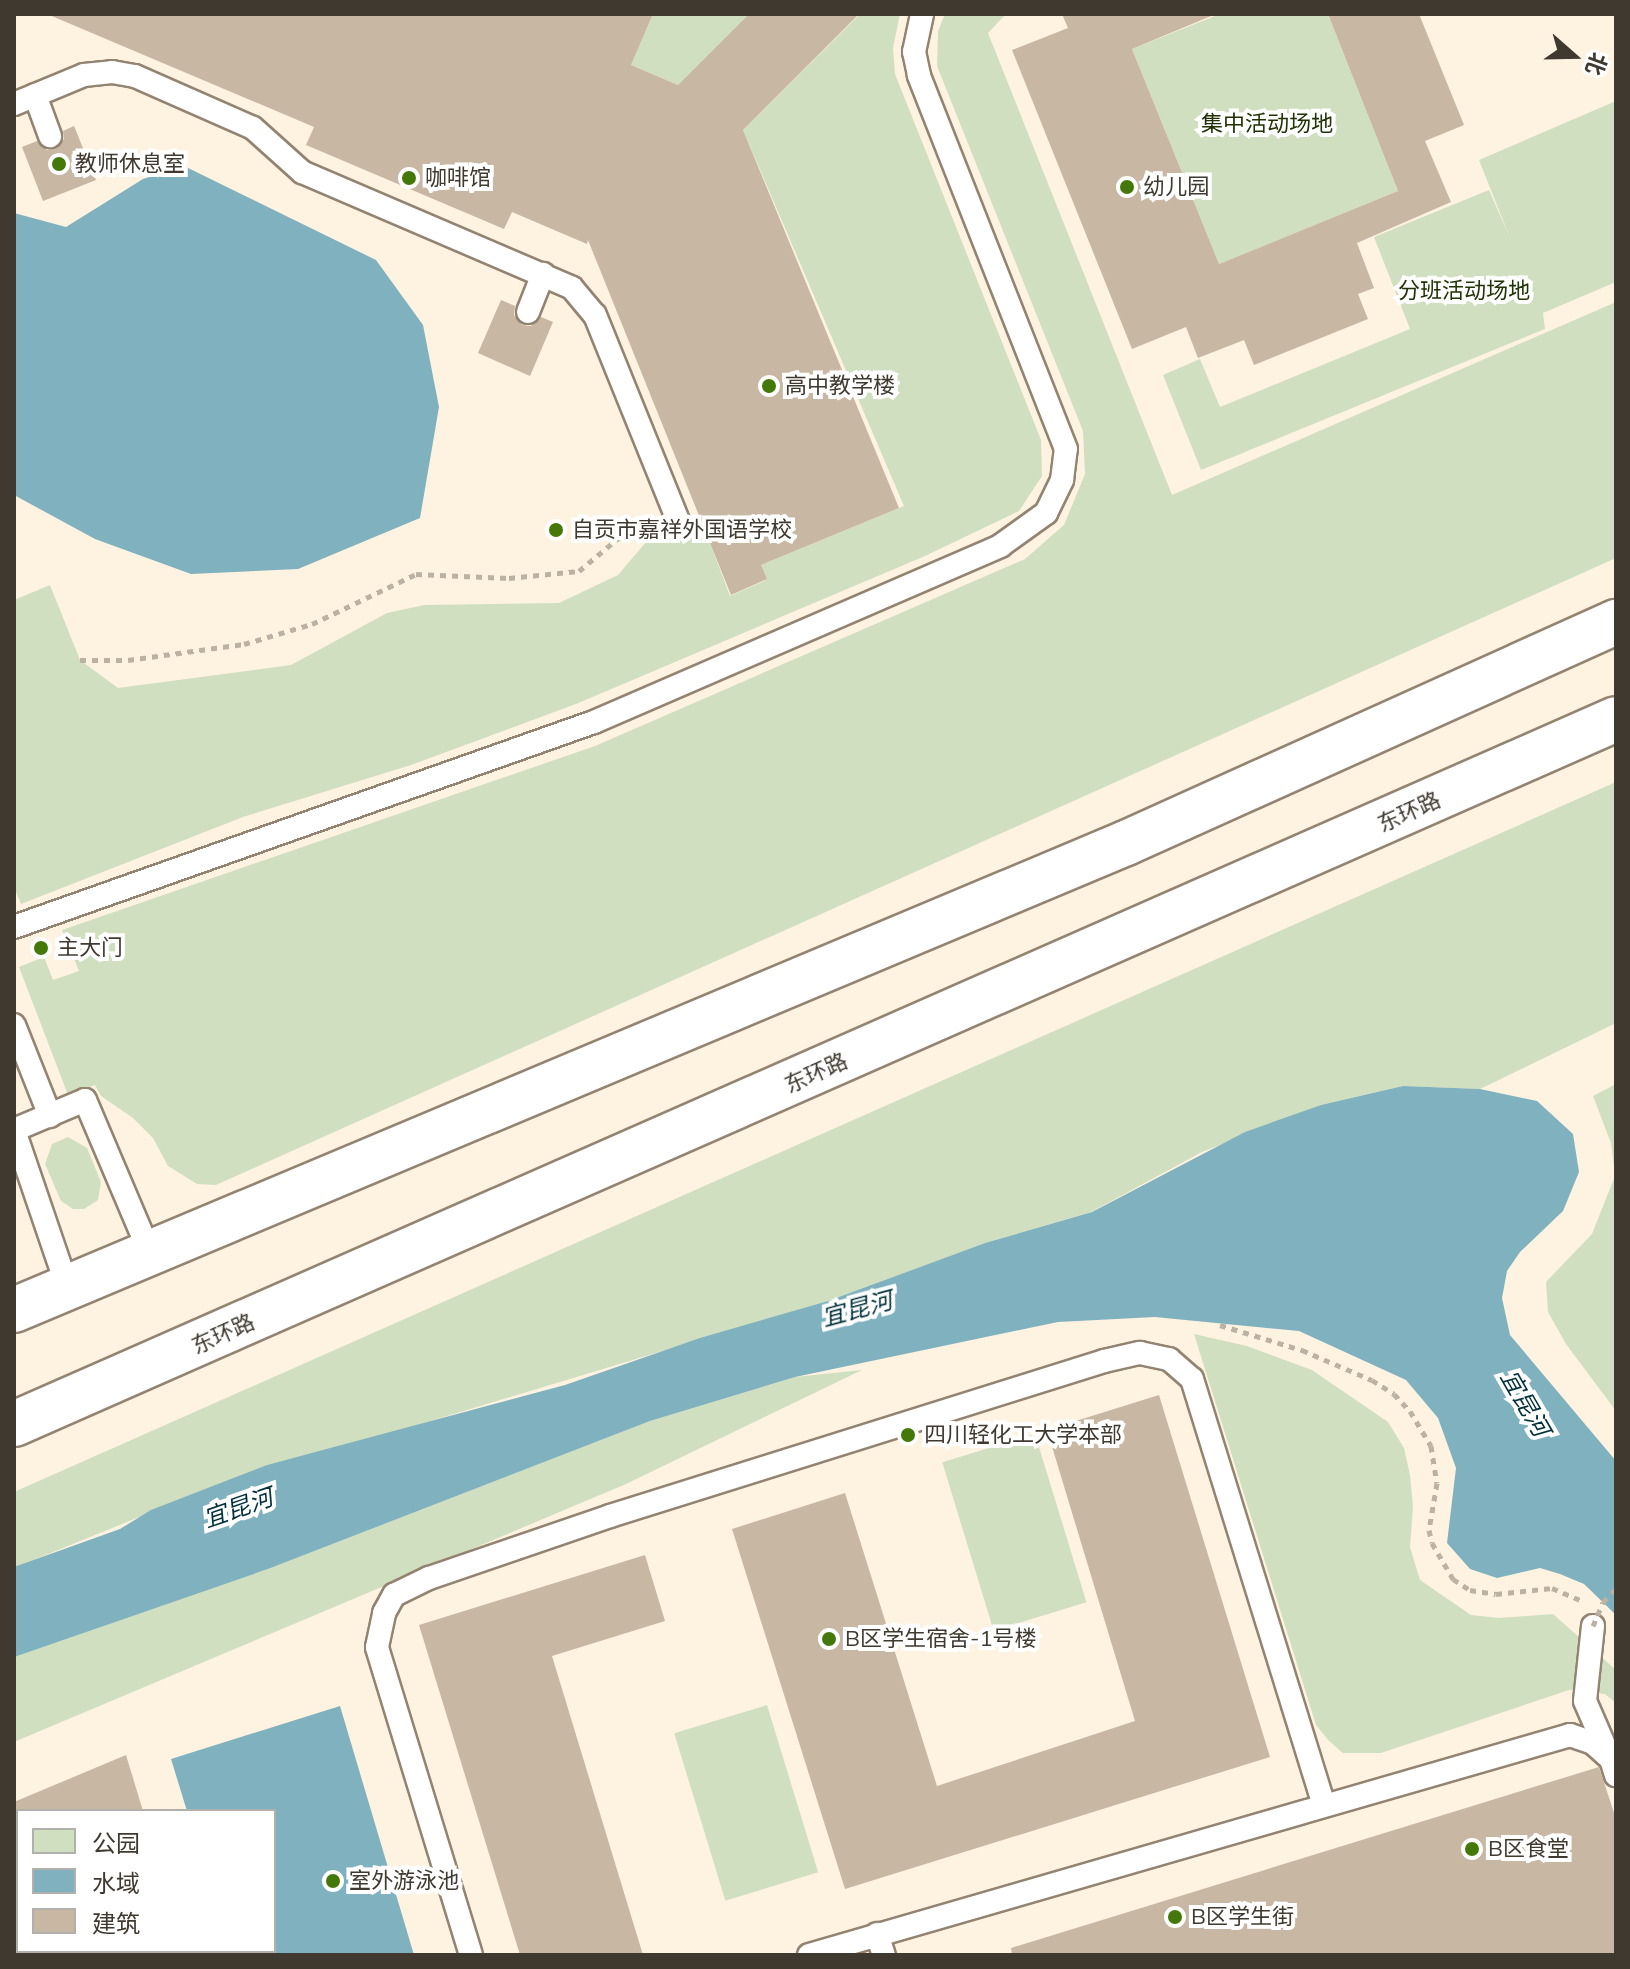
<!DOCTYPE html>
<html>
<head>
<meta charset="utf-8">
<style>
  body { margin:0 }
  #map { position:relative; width:1630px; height:1969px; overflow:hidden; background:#fef2e1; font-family:Mulish,"Noto Sans SC",sans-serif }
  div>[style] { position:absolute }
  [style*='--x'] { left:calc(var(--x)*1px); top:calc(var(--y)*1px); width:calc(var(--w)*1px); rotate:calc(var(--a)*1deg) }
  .green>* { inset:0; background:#d0dfc0; transform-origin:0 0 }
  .water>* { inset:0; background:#7fb1bf }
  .building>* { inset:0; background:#c7b7a3 }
  .path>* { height:5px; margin-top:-2.5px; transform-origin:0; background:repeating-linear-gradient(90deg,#bcb2a4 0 6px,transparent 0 12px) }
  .roads { filter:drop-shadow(2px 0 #938471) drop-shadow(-2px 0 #938471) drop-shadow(0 2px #938471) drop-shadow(0 -2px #938471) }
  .lane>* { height:22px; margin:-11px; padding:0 11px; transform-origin:11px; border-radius:11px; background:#fff }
  .highway>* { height:44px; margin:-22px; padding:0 22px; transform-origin:22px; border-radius:22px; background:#fff }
  .path-bridge>* { height:5px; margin-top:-2.5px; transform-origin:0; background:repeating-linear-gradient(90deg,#bcb2a4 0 6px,transparent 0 12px) }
  .dots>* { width:22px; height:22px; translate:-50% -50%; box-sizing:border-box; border:4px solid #fff; border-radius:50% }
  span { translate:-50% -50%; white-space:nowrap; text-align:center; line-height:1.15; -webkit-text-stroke:8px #fff; paint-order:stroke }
  .park-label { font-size:22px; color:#213205 }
  .poi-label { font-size:22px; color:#3f3930 }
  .left { translate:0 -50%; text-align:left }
  .street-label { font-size:22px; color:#3f3930 }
  .water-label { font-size:24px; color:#00303b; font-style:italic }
  .frame { position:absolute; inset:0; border:16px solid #3f3930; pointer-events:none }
  .legend { position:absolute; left:16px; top:1809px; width:260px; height:144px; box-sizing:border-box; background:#fff; border:2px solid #b2b0ac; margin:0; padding:10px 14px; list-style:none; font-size:24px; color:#3f3930 }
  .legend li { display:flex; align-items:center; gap:16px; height:40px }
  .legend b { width:40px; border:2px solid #b2b0ac }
  .north { position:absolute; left:1534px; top:16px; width:80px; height:80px; -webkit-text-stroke:6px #fff; paint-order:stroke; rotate:110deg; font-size:22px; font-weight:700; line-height:32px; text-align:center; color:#3f3930 }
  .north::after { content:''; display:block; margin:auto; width:28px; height:36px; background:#3f3930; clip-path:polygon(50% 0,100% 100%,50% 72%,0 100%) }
</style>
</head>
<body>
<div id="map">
  <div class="green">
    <i style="clip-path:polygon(653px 14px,749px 14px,678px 85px,631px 65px)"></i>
    <i style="clip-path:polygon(860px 14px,900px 14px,893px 48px,895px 74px,1041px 440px,1042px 476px,1019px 511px,925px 556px,576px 704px,411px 765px,243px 817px,21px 904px,14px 887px,14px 600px,50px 585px,80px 660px,118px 688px,291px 665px,387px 613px,424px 605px,559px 603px,618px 575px,658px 528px,704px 527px,730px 596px,766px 580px,761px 565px,904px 506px,743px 130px)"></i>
    <i style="clip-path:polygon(945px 14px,1006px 14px,988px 33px,1172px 495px,1616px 302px,1616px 558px,216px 1185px,197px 1184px,168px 1166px,153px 1138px,133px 1118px,101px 1096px,95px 1085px,68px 1095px,19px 967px,44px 957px,53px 980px,79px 971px,62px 930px,595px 746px,1025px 559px,1064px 525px,1085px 474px,1083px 431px,937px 66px,938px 31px)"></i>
    <i style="clip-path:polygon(1220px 14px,1328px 14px,1398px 191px,1219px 264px,1132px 49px)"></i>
    <i style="clip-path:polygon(1616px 101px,1616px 282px,1543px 313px,1545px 329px,1201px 470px,1163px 375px,1200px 359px,1220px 407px,1410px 329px,1374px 237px,1489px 190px,1510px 238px,1479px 160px)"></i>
    <i style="clip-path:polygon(1616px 782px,1616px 1023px,1480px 1089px,1403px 1086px,1321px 1105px,1202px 1152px,1091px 1212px,985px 1243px,828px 1301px,381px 1436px,267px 1465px,14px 1568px,14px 1492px)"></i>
    <i style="clip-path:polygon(1616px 1084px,1616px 1411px,1566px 1344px,1548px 1312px,1546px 1282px,1592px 1234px,1615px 1176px,1611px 1143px,1593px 1096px)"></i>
    <i style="clip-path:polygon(68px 1137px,87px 1148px,101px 1182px,98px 1200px,84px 1209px,73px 1209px,61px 1201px,45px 1164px,52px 1144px)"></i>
    <i style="clip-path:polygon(1194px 1334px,1247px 1346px,1312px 1370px,1388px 1422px,1404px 1448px,1410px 1475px,1413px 1507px,1410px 1547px,1420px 1580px,1471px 1615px,1499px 1618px,1553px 1614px,1616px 1670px,1616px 1703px,1605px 1694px,1569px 1690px,1381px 1753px,1343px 1753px,1329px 1741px,1316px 1725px)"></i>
    <i style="clip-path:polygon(862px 1370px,626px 1484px,14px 1742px,14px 1657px,29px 1650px,268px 1569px,650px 1421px,795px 1377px)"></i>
    <i style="left:1035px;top:1434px;width:176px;height:97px;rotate:73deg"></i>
    <i style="left:767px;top:1705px;width:175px;height:97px;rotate:73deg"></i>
  </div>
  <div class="water">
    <i style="clip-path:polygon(184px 166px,376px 260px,423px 325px,439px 407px,420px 518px,298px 569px,191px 574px,95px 539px,14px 495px,14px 213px,66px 227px,143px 179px)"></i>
    <i style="clip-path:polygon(1403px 1086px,1480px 1089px,1537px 1101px,1573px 1134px,1579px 1172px,1563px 1211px,1520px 1252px,1507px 1271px,1502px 1298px,1510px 1335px,1616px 1461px,1616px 1615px,1584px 1584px,1560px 1574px,1540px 1568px,1497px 1578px,1470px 1569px,1447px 1543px,1456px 1468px,1438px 1418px,1406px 1380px,1299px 1331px,1155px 1317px,1058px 1322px,795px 1377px,650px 1421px,268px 1569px,14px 1657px,14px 1567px,120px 1529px,151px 1510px,267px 1465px,565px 1385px,700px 1338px,828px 1301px,985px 1243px,1092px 1212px,1245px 1132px,1321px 1105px)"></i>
    <i style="clip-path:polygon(340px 1706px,414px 1955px,230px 1955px,229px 1951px,274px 1951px,274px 1811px,187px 1811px,171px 1759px)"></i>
  </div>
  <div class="building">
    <i style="clip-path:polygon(47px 14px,653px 14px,631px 65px,678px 85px,749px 14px,859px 14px,743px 130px,899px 508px,761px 565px,767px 579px,731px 595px,588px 240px,587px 244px,512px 212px,504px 229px,306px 145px,314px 127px)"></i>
    <i style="clip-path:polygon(1062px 14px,1216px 14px,1132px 49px,1219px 264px,1398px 191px,1328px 14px,1419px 14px,1464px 125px,1425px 141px,1451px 202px,1357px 243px,1374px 288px,1358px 294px,1368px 319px,1254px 365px,1244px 340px,1198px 358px,1186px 327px,1132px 349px,1012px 50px,1068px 28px)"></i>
    <i style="clip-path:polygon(74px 126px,96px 180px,43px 201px,22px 147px,37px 141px,47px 150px,56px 149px,64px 139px,63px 131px)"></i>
    <i style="clip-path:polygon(501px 300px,515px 306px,514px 315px,522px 325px,531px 326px,541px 317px,553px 322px,530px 376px,478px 353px)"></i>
    <i style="clip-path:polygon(1159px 1395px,1270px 1757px,845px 1889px,732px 1529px,845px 1493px,937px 1786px,1135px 1721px,1047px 1430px)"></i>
    <i style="clip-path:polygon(645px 1555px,665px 1621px,552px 1656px,643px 1955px,520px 1955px,419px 1625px)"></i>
    <i style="clip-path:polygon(126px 1755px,143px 1811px,14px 1811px,14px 1802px)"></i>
    <i style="clip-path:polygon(1599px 1767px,1616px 1819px,1616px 1955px,1012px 1955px,1011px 1948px)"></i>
  </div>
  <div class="path">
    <i style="--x:80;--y:660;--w:48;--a:0"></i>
    <i style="--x:128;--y:660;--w:117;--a:-7.9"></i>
    <i style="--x:244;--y:644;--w:71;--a:-16.4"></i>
    <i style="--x:312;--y:624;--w:115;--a:-25.7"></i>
    <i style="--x:416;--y:574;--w:93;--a:2.5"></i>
    <i style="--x:509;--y:578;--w:70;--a:-5.7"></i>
    <i style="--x:579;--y:571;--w:64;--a:-39.9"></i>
    <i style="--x:628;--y:530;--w:24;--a:-48"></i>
    <i style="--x:1220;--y:1325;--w:86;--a:17"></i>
    <i style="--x:1302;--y:1350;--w:76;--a:23.2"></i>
    <i style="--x:1372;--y:1380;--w:26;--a:32"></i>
    <i style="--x:1394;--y:1394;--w:23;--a:47"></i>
    <i style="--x:1410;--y:1411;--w:41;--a:59"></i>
    <i style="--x:1431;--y:1446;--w:37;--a:81"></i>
    <i style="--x:1437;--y:1483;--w:48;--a:99.7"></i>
    <i style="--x:1429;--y:1530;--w:13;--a:77"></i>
    <i style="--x:1432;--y:1543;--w:42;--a:59.7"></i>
    <i style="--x:1453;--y:1579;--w:20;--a:33"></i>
    <i style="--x:1470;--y:1590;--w:26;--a:9"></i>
    <i style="--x:1496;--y:1594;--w:56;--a:-6.1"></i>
    <i style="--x:1552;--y:1588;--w:30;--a:23"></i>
  </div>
  <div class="roads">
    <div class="lane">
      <i style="--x:35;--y:95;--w:44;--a:69.9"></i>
      <i style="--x:14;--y:104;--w:76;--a:-22.5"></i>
      <i style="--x:84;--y:75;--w:28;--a:-6"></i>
      <i style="--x:112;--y:72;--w:23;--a:10"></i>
      <i style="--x:135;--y:76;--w:129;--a:23.8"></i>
      <i style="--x:253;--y:128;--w:66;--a:41.9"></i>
      <i style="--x:302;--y:172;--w:294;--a:23.2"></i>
      <i style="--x:572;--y:288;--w:35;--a:50"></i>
      <i style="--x:595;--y:315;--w:219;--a:68"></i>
      <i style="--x:528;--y:312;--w:41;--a:-68.5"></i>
      <i style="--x:14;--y:927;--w:615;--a:-19.47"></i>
      <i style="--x:594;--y:722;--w:443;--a:-23.4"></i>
      <i style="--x:1000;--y:546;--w:57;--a:-35.7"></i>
      <i style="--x:1046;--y:513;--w:37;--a:-64"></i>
      <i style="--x:1062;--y:480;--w:31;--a:-83"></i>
      <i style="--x:1066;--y:449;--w:402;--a:-111.5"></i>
      <i style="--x:919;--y:75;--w:24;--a:-102"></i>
      <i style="--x:914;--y:52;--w:39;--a:-78"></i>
      <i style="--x:14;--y:1025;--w:98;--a:68.4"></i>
      <i style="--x:67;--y:1286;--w:165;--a:-108.8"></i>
      <i style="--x:14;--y:1130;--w:77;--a:-22.9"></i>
      <i style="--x:85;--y:1100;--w:166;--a:67"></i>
      <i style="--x:1593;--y:1626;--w:75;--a:96.1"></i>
      <i style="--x:1585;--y:1701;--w:58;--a:66.5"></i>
      <i style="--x:877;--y:1934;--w:22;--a:72"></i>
      <i style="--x:471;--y:1955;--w:322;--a:-107"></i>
      <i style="--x:377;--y:1647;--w:35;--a:-78"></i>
      <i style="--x:384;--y:1613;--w:21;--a:-61"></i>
      <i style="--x:394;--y:1595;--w:39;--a:-26"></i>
      <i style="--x:429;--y:1578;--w:191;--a:-18.9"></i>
      <i style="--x:610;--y:1516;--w:518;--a:-17.42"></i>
      <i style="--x:1104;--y:1361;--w:37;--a:-13"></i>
      <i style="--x:1140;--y:1353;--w:30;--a:12"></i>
      <i style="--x:1169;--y:1359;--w:30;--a:41"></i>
      <i style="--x:1192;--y:1379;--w:446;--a:72.8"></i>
      <i style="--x:809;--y:1955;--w:792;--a:-16.12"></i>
      <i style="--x:1570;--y:1735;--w:24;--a:19"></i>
      <i style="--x:1593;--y:1743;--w:24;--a:42"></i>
      <i style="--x:1611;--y:1759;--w:17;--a:73"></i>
    </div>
    <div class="highway">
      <i style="--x:14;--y:1310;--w:1206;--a:-22.78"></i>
      <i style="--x:1126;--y:843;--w:538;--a:-24.28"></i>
      <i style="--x:14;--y:1424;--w:1750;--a:-23.75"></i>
    </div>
  </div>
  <div class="path-bridge">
    <i style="--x:1593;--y:1626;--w:26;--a:-67"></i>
    <i style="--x:1603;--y:1602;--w:18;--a:-45"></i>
  </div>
  <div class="dots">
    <i style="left:59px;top:164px;background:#447909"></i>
    <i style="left:409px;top:178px;background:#447909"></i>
    <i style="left:1127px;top:187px;background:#447909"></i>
    <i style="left:769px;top:386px;background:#447909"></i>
    <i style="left:556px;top:530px;background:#447909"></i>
    <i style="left:41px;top:948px;background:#447909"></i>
    <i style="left:908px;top:1435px;background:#447909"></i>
    <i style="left:829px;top:1639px;background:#447909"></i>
    <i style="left:1472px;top:1849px;background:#447909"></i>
    <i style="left:333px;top:1881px;background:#447909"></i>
    <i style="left:1175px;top:1917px;background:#447909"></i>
  </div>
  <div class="park-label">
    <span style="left:1267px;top:124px">集中活动场地</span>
    <span style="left:1464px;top:291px">分班活动场地</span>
  </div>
  <div class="poi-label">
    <span class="left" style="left:75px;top:164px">教师休息室</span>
    <span class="left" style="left:425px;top:178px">咖啡馆</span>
    <span class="left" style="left:1143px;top:187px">幼儿园</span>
    <span class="left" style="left:785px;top:386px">高中教学楼</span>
    <span class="left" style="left:572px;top:530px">自贡市嘉祥外国语学校</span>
    <span class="left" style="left:57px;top:948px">主大门</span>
    <span class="left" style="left:924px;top:1435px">四川轻化工大学本部</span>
    <span class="left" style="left:845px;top:1639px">B区学生宿舍-1号楼</span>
    <span class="left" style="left:1488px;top:1849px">B区食堂</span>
    <span class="left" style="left:349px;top:1881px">室外游泳池</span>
    <span class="left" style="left:1191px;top:1917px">B区学生街</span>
  </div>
  <div class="street-label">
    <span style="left:1409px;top:812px;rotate:-24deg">东环路</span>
    <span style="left:816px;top:1073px;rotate:-24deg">东环路</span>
    <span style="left:223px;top:1334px;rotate:-24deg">东环路</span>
  </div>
  <div class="water-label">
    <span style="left:857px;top:1309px;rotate:-15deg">宜昆河</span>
    <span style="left:1525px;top:1403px;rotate:60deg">宜昆河</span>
    <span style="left:238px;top:1508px;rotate:-19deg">宜昆河</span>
  </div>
  <div class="frame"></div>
  <ul class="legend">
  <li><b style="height:22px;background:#d0dfc0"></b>公园</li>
  <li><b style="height:22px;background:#7fb1bf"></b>水域</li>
  <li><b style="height:22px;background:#c7b7a3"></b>建筑</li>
  </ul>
  <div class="north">北</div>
</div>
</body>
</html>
